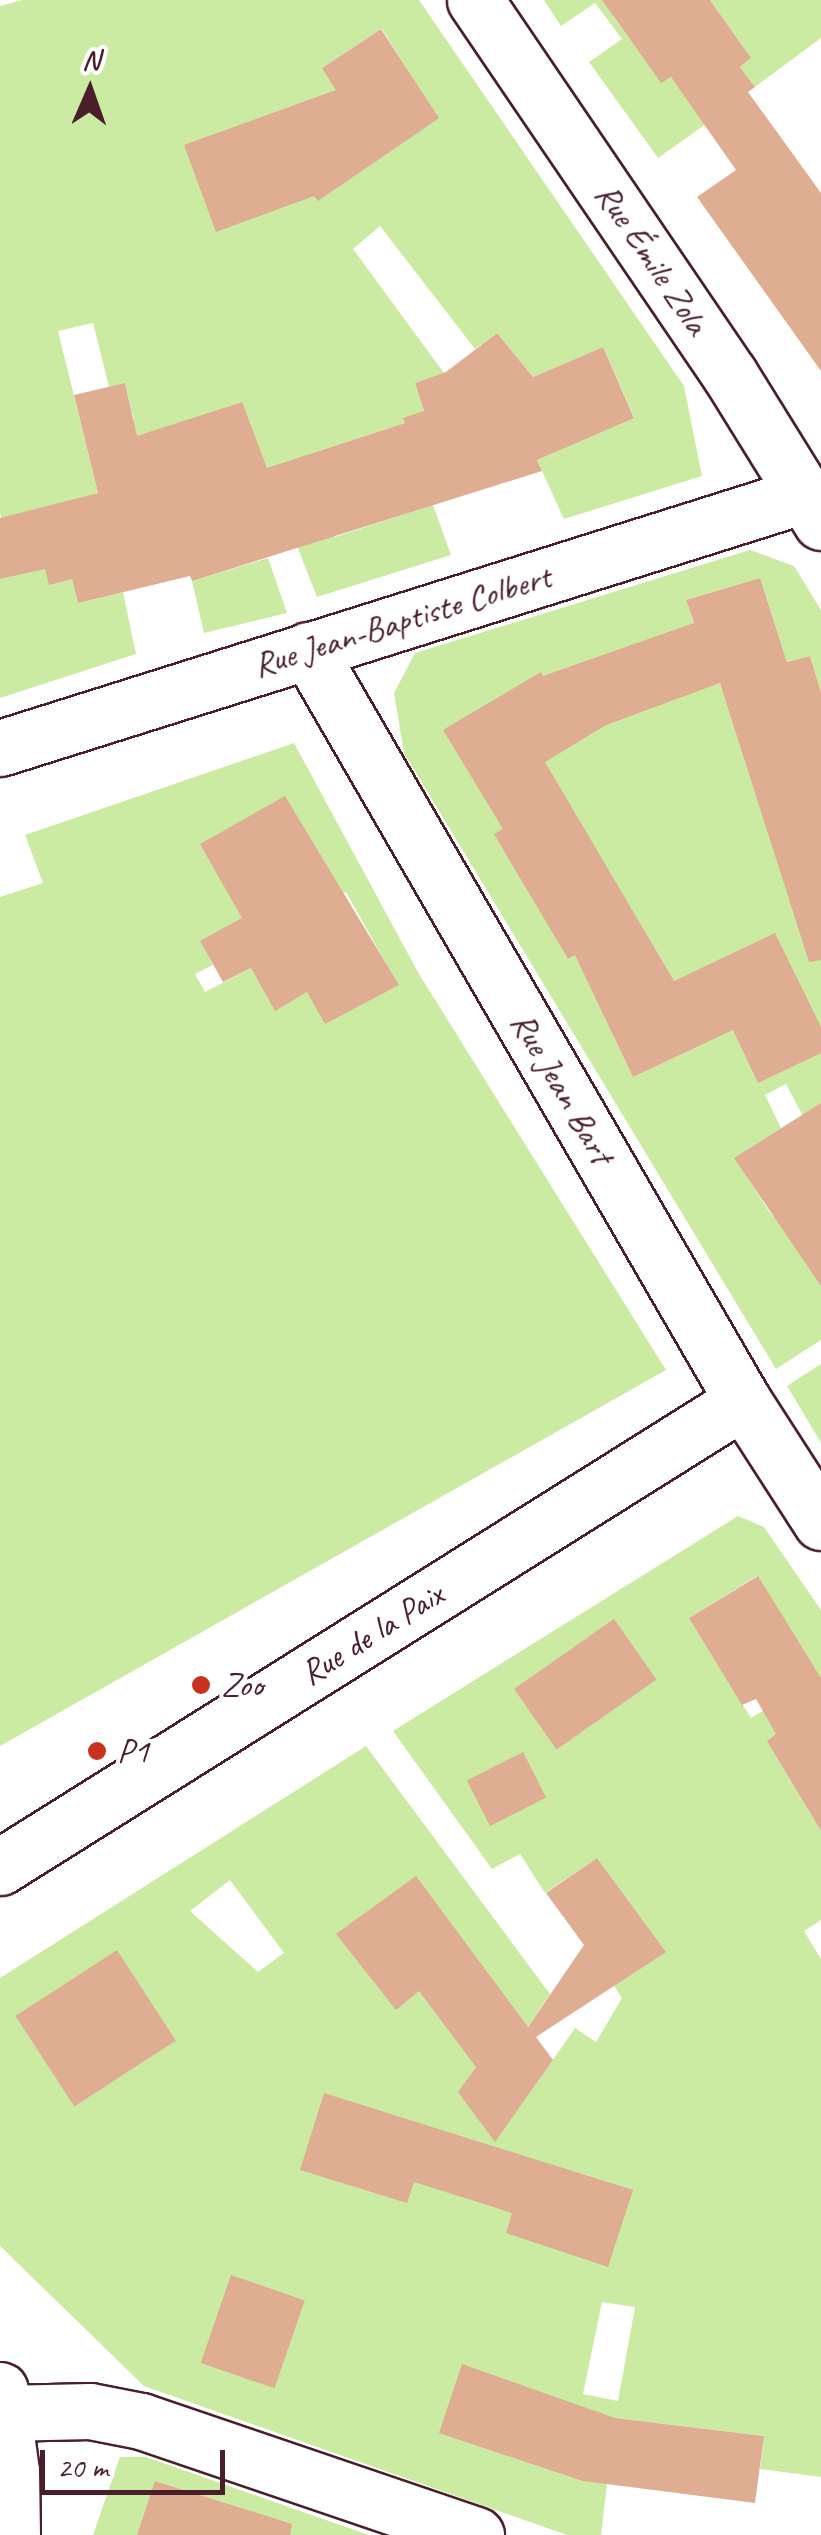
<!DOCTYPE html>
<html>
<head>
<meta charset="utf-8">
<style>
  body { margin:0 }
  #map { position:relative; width:821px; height:2535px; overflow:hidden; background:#fff; font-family:Caveat,sans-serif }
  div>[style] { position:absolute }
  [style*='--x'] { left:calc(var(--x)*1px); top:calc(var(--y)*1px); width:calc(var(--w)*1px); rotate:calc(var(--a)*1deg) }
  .green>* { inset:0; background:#cbeaa2 }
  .building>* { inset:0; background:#dfad92; transform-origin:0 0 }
  .roads { filter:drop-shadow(2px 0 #4a1f2b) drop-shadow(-2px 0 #4a1f2b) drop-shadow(0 2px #4a1f2b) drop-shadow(0 -2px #4a1f2b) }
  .minor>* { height:55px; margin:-27.5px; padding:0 27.5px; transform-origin:27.5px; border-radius:27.5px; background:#fff }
  .dots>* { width:28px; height:28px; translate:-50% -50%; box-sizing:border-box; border:5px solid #fff; border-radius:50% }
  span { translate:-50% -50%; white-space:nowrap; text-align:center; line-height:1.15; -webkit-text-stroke:8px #fff; paint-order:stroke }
  .street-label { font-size:35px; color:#4a1f2b }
  .poi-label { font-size:35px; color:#4a1f2b }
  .left { translate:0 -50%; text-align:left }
  .north { position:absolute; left:40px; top:40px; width:100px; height:100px; -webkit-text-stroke:8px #fff; paint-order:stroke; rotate:2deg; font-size:28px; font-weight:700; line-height:40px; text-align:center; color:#4a1f2b }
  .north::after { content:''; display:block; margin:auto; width:35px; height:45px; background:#4a1f2b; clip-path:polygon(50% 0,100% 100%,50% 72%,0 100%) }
  .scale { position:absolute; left:40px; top:2450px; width:185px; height:45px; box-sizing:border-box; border:5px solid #4a1f2b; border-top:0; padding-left:12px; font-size:30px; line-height:35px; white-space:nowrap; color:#4a1f2b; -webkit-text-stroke:8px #fff; paint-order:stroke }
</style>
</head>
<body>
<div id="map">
  <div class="green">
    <i style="clip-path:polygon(evenodd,22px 0,419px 0,684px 386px,702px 476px,564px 519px,537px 460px,634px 417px,603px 347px,533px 377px,497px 333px,475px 349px,380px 226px,353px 249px,444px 373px,415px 383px,424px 411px,405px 423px,310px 454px,335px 537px,433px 505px,451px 555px,317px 597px,241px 402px,210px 413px,172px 505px,118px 425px,134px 420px,125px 384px,109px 387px,93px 323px,58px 331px,98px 493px,31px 511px,49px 584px,72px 579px,78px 603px,123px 592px,136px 654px,0 698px,0 579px,15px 575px,0 513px,0 6px,22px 0,381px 29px,382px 29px,438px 118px,322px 68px,381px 29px)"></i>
    <i style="clip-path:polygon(544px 0,618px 0,613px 16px,650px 67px,661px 82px,672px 76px,706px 124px,658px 158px,589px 62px,622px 39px,595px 3px,561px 26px)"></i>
    <i style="clip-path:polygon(710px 0,821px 0,821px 38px,755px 87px,740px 67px,751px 58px)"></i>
    <i style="clip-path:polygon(evenodd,750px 550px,794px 566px,821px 610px,821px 692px,810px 656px,787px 662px,760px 578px,686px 600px,714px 685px,720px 683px,821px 866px,821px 1027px,707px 966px,604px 1015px,633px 1077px,756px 1019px,821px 1053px,821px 1122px,804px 1118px,786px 1084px,765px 1095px,781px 1128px,735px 1158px,770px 1213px,821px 1261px,821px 1340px,776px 1369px,404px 753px,394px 693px,415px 653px,750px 550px,495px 834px,636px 919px,568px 959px,495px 834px)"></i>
    <i style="clip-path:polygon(268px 558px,287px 613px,204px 633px,192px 581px)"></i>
    <i style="clip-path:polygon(evenodd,294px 743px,419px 974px,666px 1370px,0 1746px,0 897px,43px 883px,25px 835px,294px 743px,346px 892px,398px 985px,307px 992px,275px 1010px,251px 968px,205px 992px,195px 974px,213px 965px,201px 941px,256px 942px,346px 892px)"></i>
    <i style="clip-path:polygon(821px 1364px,821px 1443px,787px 1386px)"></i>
    <i style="clip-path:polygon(evenodd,738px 1516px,764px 1527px,821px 1610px,821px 1725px,775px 1754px,821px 1831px,821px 1920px,804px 1931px,821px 1959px,821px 2477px,760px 2469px,764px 2436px,615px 2418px,601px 2535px,567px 2535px,144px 2386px,0 2246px,0 1978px,366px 1746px,550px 1994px,501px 2066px,485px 2055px,468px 2078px,524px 2101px,575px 2028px,596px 2042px,622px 1998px,614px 1986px,665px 1951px,597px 1858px,545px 1893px,520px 1854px,492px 1869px,393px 1731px,738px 1516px,757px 1576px,820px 1677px,751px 1718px,689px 1618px,757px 1576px,738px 1516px,230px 1880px,284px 1953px,258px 1972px,190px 1911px,230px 1880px,738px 1516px,231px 2276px,304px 2301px,273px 2388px,231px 2276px,738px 1516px,602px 2302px,635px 2307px,618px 2401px,583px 2394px,602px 2302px)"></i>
    <i style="clip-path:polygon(120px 2457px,146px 2457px,369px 2535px,238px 2535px,245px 2510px,156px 2481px,137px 2535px,93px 2535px)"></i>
  </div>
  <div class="building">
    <i style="clip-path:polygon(602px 0,710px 0,751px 58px,740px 67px,755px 87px,748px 92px,821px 193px,821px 371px,697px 197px,736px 170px,671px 77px,661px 83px)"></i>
    <i style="clip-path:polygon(381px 29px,439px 118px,318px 201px,314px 196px,216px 232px,184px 145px,336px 90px,322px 68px)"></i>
    <i style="clip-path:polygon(497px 333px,533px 377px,603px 347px,634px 418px,537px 460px,542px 471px,192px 581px,190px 576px,78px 603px,72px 579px,49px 585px,45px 569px,0 579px,0 518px,98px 493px,74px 395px,125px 383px,137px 436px,242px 402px,267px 468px,405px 423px,403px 418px,424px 411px,415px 383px,446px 372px)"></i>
    <i style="clip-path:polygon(760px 578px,787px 662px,810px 656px,821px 692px,821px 960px,809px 962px,720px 683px,606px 725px,545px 762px,674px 981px,775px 933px,821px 1027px,821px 1053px,758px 1083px,733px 1030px,633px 1077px,575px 955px,568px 959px,494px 834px,503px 829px,443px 730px,541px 672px,543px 676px,694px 623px,686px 600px)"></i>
    <i style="clip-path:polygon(285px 796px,399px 985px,325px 1024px,307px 992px,275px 1011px,251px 968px,223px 982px,200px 941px,242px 918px,200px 844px)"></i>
    <i style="clip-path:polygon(821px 1103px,821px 1286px,734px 1158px)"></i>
    <i style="clip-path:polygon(758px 1576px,821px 1678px,821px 1831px,767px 1741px,776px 1734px,756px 1699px,742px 1705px,689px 1618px)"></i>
    <i style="left:614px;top:1619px;width:74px;height:122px;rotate:55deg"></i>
    <i style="left:523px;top:1752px;width:51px;height:63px;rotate:63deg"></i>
    <i style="clip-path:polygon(597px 1858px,666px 1952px,536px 2037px,553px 2060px,495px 2142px,458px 2092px,476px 2067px,419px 1991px,396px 2010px,336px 1934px,416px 1876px,528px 2027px,584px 1945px,546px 1893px)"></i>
    <i style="left:117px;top:1950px;width:108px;height:121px;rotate:57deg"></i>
    <i style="clip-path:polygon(324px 2093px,633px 2190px,608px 2267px,506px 2233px,512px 2213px,414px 2182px,407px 2203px,300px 2170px)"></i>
    <i style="left:231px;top:2275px;width:78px;height:93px;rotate:19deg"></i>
    <i style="clip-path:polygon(462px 2364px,615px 2418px,764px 2436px,755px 2503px,583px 2481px,439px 2433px)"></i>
    <i style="clip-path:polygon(155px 2481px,292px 2524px,290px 2535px,137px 2535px)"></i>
  </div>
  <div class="roads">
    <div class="minor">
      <i style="--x:475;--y:0;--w:453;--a:55.8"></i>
      <i style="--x:730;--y:375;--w:173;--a:58.2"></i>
      <i style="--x:308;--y:650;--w:868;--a:59.92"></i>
      <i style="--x:743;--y:1401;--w:144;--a:57.2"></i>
      <i style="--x:0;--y:748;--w:843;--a:-17.47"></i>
      <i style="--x:0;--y:1867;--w:877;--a:-32.1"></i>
      <i style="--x:0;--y:2390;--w:82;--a:82.3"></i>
      <i style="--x:11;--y:2471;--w:64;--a:89.1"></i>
      <i style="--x:4;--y:2413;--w:86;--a:-1.3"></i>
      <i style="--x:90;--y:2411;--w:52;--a:11.1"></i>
      <i style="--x:141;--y:2421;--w:354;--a:18.8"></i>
    </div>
  </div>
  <div class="dots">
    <i style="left:201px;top:1685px;background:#c8321e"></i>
    <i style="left:97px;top:1751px;background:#c8321e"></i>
  </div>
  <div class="street-label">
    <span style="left:652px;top:259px;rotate:56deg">Rue Émile Zola</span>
    <span style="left:402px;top:621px;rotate:-17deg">Rue Jean-Baptiste Colbert</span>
    <span style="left:562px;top:1088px;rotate:60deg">Rue Jean Bart</span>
    <span style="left:372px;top:1634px;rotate:-32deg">Rue de la Paix</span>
  </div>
  <div class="poi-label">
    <span class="left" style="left:221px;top:1685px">Zoo</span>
    <span class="left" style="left:117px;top:1751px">P1</span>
  </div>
  <div class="north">N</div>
  <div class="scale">20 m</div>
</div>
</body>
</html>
